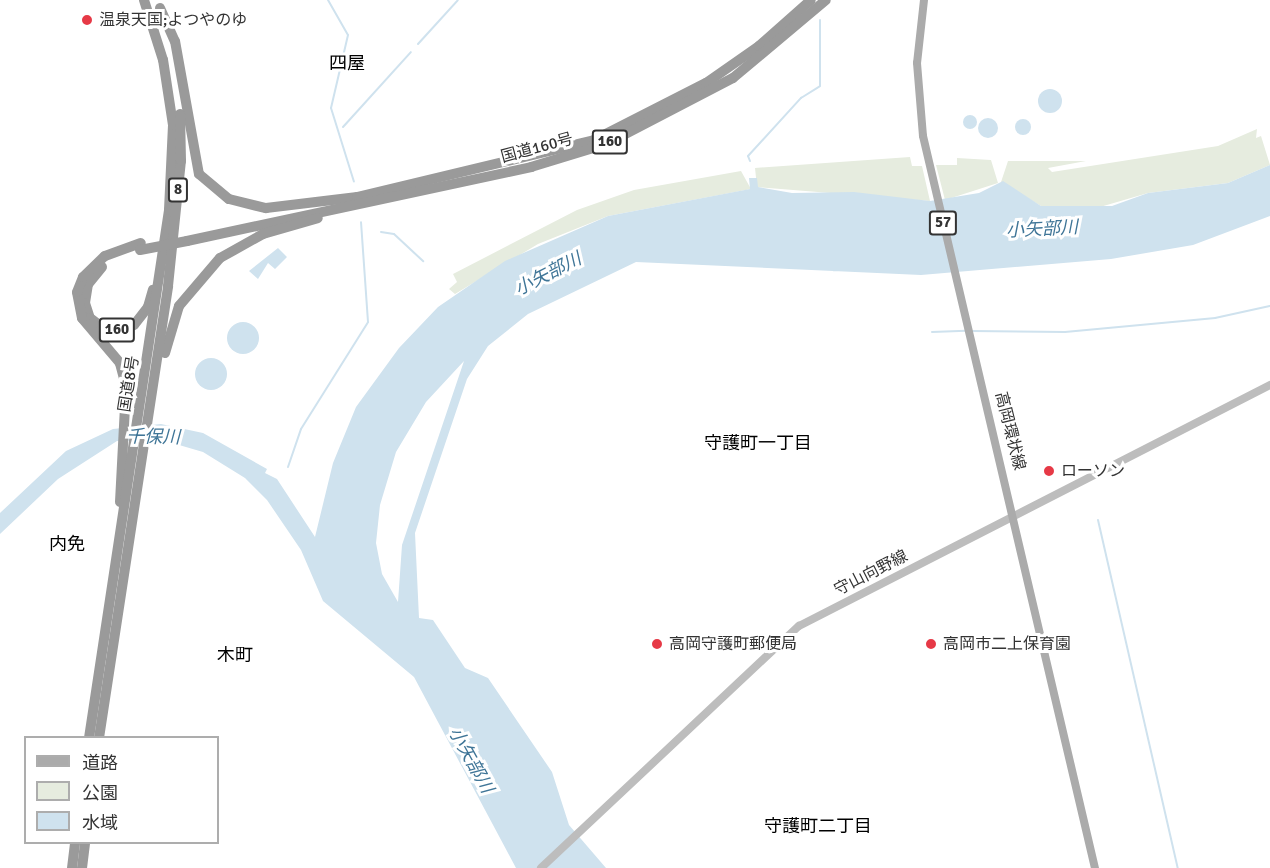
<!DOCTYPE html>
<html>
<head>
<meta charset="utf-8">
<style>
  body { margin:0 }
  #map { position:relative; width:1270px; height:868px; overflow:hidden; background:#fff; font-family:Signika,"Noto Sans JP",sans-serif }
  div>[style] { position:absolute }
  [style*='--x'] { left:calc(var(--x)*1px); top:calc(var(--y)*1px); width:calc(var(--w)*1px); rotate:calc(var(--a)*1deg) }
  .green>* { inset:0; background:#e6ecdf }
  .water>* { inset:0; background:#cfe2ee }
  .round { border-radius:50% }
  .stream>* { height:2px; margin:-1px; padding:0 1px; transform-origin:1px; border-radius:1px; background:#cfe2ee }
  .secondary>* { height:8px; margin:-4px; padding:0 4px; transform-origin:4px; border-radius:4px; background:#bdbdbd }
  .primary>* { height:8px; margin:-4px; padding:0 4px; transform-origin:4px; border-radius:4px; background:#ababab }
  .highway>* { height:10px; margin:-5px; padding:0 5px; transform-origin:5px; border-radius:5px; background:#9a9a9a }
  .highway-bridge>* { height:10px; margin:-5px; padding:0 5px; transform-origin:5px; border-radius:5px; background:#9a9a9a }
  .dots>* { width:16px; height:16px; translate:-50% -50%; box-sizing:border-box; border:3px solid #fff; border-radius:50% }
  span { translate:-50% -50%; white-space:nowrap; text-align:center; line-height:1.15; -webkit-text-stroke:6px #fff; paint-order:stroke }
  .shield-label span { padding:2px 4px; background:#fff; border:2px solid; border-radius:4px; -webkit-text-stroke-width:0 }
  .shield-label { font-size:15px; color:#333; font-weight:700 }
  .poi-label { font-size:16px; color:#333 }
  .left { translate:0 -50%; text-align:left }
  .street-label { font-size:16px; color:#333 }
  .neighbourhood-label { font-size:18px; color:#000 }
  .water-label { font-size:18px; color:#3f7597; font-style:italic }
  .legend { position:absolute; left:24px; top:736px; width:195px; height:108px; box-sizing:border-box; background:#fff; border:2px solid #adadad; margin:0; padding:8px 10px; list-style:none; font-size:18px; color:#333 }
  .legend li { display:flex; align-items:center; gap:12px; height:30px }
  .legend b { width:30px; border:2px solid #adadad }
</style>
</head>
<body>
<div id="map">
  <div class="green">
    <i style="clip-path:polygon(1257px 129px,1256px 138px,1261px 136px,1270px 165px,1228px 183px,1148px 193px,1100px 207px,1041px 206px,1001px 182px,1008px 161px,1086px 161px,1048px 168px,1052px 172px,1218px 146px)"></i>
    <i style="clip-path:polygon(910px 157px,912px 166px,922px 166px,930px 201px,757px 187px,755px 168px)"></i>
    <i style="clip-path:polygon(957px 158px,991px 160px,998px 183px,945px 200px,936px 165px,957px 165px)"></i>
    <i style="clip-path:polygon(741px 171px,751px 189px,608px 216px,538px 244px,455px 294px,449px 289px,457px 282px,453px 274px,577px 210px,634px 190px)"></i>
  </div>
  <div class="water">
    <i class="round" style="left:1038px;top:89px;width:24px;height:24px"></i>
    <i class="round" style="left:963px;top:115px;width:14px;height:14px"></i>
    <i class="round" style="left:978px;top:118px;width:20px;height:20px"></i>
    <i class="round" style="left:1015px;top:119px;width:16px;height:16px"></i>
    <i style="clip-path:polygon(evenodd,1270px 165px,1270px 216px,1193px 245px,1111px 259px,921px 275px,636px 262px,528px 314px,488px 346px,467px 379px,415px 533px,419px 618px,433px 620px,465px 668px,488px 678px,552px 772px,569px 825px,606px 868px,516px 868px,414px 677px,323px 601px,301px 550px,267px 500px,245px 478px,203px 452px,162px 440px,117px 441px,58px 479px,0 534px,0 513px,66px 451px,113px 429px,161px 424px,203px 433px,267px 469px,265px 473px,277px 479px,315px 537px,333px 463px,356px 407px,399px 348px,438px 307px,505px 261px,608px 216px,750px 189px,749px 178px,757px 178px,758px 187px,792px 193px,854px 192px,930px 201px,979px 193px,1003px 181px,1041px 206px,1112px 206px,1148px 193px,1228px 183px,1270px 165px,464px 361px,402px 545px,398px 602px,382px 574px,376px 543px,380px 505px,396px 452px,426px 402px,464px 361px)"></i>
    <i style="clip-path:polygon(278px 248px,287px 257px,275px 269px,268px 263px,258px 279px,249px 271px)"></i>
    <i class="round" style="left:227px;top:322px;width:32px;height:32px"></i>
    <i class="round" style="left:195px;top:358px;width:32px;height:32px"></i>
  </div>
  <div class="stream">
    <i style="--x:328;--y:0;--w:40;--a:60.3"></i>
    <i style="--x:348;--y:35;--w:75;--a:103.1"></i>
    <i style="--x:331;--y:108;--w:77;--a:72.7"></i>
    <i style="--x:418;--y:44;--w:59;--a:-47.7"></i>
    <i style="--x:343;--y:127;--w:101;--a:-47.8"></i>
    <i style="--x:750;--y:161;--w:5;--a:-112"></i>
    <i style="--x:748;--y:156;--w:79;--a:-47.6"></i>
    <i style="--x:801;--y:98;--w:22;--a:-32"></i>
    <i style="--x:820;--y:86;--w:66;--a:-90"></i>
    <i style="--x:381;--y:232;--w:13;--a:9"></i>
    <i style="--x:394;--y:234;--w:40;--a:43"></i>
    <i style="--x:972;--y:331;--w:93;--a:0.6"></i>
    <i style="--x:1065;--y:332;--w:151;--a:-5.3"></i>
    <i style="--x:1215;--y:318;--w:56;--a:-12.3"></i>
    <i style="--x:932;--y:332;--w:34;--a:-2"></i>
    <i style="--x:288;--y:467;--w:40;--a:-71.1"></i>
    <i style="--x:301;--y:429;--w:126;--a:-57.9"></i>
    <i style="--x:368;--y:322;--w:100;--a:-94"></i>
    <i style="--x:1098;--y:520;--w:357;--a:77.1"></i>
  </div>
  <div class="secondary">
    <i style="--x:541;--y:868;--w:354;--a:-43.2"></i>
    <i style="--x:799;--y:626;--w:529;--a:-27.1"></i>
  </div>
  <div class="primary">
    <i style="--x:924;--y:0;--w:63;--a:96.3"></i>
    <i style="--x:917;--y:63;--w:73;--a:85.3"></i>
    <i style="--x:923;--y:136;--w:752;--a:76.78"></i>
  </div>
  <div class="highway">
    <i style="--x:160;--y:8;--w:36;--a:66"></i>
    <i style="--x:175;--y:41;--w:135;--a:79.8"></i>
    <i style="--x:199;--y:174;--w:39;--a:40"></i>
    <i style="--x:229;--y:199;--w:38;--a:14"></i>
    <i style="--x:266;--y:208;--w:92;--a:-6.9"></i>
    <i style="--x:357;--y:197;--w:244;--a:-13.5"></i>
    <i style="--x:594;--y:140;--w:126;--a:-27"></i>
    <i style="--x:706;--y:83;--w:65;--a:-34.9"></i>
    <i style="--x:759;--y:46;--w:69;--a:-41.5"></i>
    <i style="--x:187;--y:241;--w:352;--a:-12.1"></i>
    <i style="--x:531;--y:167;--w:78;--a:-17"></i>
    <i style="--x:606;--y:144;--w:143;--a:-27.5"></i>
    <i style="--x:733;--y:78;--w:121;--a:-40"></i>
    <i style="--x:102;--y:267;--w:22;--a:129"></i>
    <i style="--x:88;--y:284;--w:19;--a:99"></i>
    <i style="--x:85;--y:303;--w:16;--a:72"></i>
    <i style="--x:90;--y:318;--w:15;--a:37"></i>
    <i style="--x:102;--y:327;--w:14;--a:17"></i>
    <i style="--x:115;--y:331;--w:20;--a:-18"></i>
    <i style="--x:134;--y:325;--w:23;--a:-52"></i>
    <i style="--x:148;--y:307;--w:18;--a:-74"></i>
    <i style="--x:165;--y:353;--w:49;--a:-73.4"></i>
    <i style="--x:179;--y:306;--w:63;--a:-49.5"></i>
    <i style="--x:220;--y:258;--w:49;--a:-29.2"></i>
    <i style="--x:263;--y:234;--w:57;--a:-16.2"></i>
    <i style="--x:120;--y:502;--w:116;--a:-87"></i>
    <i style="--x:126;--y:386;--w:24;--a:-105"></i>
    <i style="--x:120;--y:363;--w:59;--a:-130.2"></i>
    <i style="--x:82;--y:318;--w:26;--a:-101"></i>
    <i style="--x:77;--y:292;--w:16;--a:-68"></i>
    <i style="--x:83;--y:277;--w:30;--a:-44"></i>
    <i style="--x:105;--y:256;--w:38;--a:-20"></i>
    <i style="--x:89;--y:738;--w:534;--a:-81.38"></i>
    <i style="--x:169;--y:210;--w:85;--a:-87.3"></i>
    <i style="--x:173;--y:125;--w:66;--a:-98.7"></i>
    <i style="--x:163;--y:60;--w:63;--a:-107.6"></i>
    <i style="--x:99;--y:738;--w:457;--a:-81.3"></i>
    <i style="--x:168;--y:286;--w:126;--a:-84.1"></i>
    <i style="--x:181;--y:161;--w:47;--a:-91.2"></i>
    <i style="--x:72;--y:868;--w:26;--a:-83"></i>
    <i style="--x:82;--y:868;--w:26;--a:-83"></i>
  </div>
  <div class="highway-bridge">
    <i style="--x:140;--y:250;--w:48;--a:-10.8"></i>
  </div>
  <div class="dots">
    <i style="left:87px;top:20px;background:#e63946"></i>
    <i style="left:1049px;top:471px;background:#e63946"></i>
    <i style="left:657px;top:644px;background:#e63946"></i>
    <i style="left:931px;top:644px;background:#e63946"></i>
  </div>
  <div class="shield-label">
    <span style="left:610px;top:142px">160</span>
    <span style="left:178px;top:190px">8</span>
    <span style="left:943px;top:223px">57</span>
    <span style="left:117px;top:330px">160</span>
  </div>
  <div class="poi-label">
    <span class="left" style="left:99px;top:20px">温泉天国;よつやのゆ</span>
    <span class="left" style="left:1061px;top:471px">ローソン</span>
    <span class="left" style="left:669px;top:644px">高岡守護町郵便局</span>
    <span class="left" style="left:943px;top:644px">高岡市二上保育園</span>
  </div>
  <div class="street-label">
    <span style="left:537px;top:148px;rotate:-15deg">国道160号</span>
    <span style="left:129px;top:384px;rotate:-81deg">国道8号</span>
    <span style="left:1010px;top:431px;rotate:76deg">高岡環状線</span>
    <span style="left:871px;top:573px;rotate:-27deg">守山向野線</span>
  </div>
  <div class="neighbourhood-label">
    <span style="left:347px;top:63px">四屋</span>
    <span style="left:758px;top:443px">守護町一丁目</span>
    <span style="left:67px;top:544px">内免</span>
    <span style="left:235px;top:655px">木町</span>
    <span style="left:818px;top:826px">守護町二丁目</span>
  </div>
  <div class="water-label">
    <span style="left:1042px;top:229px;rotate:-3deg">小矢部川</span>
    <span style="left:548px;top:274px;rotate:-27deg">小矢部川</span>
    <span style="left:153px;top:437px;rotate:1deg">千保川</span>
    <span style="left:471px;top:760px;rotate:61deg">小矢部川</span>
  </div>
  <ul class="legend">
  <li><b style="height:8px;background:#ababab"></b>道路</li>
  <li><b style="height:16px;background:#e6ecdf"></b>公園</li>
  <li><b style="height:16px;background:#cfe2ee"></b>水域</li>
  </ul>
</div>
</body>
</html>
